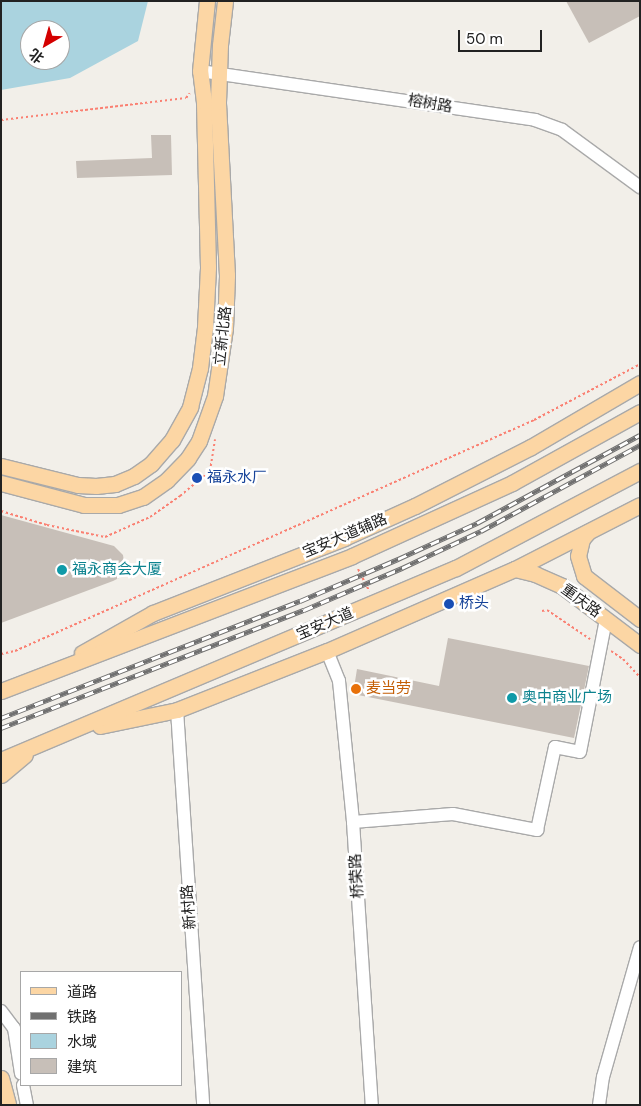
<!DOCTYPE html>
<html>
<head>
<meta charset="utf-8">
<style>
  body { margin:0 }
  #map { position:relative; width:641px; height:1106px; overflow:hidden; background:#f2efe9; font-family:"DM Sans","Noto Sans SC",sans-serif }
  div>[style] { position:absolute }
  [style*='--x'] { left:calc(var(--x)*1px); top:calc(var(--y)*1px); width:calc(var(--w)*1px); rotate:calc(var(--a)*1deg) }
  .water>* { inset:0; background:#aad3df }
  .building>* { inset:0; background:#c7bfb8 }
  .path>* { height:2px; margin-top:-1px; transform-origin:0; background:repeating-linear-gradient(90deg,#fa8072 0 2.5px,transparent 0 5px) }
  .roads { filter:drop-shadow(1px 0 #a9a9a9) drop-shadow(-1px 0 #a9a9a9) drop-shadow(0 1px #a9a9a9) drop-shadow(0 -1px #a9a9a9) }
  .minor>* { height:12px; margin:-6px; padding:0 6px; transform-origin:6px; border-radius:6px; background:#fff }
  .major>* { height:15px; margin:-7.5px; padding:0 7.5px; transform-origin:7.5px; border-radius:7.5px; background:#fcd6a4 }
  .rail>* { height:5px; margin-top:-2.5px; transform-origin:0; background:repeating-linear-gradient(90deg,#fff 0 9px,#707070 0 18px); box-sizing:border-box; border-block:1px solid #707070 }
  .dots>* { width:14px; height:14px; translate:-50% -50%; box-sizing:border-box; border:2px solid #fff; border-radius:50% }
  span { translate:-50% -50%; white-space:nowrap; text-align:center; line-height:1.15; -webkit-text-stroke:5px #fff; paint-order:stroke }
  .street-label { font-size:15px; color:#222 }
  .transit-label { font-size:15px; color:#164399 }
  .left { translate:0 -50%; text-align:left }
  .culture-label { font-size:15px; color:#0d838f }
  .food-label { font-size:15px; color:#c56008 }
  .frame { position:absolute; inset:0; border:2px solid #222; pointer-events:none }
  .legend { position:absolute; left:20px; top:971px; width:162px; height:115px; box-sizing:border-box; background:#fff; border:1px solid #a7a7a7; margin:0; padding:6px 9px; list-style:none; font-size:15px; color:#222 }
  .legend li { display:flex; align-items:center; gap:10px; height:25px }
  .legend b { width:25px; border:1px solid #a7a7a7 }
  .north { position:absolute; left:20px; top:20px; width:50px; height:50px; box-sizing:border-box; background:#fff; border:1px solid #a7a7a7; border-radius:50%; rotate:218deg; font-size:14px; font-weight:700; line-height:20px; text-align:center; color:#222 }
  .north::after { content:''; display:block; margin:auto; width:18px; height:22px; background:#d40000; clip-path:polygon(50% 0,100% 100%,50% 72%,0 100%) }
  .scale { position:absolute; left:458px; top:30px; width:84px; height:22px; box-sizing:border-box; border:2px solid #222; border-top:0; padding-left:6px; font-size:15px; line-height:18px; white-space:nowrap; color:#222; -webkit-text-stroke:4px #fff; paint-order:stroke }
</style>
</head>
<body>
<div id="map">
  <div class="water">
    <i style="clip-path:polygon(evenodd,1px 1px,148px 1px,138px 41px,70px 78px,1px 90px,1px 1px,30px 30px,60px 30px,60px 60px,30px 60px,30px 30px)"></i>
  </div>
  <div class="building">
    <i style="clip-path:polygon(566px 1px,640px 1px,640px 16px,589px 43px)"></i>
    <i style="clip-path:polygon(151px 135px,171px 135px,172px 175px,77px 178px,76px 161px,152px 158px)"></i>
    <i style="clip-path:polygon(1px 515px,114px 546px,123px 555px,125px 568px,119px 578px,113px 581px,1px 623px)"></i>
    <i style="clip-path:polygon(448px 638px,589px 666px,574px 738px,353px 694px,357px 669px,439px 686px)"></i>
  </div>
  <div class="path">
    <i style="--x:1;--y:120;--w:186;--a:-6.8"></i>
    <i style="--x:186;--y:98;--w:6;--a:-51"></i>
    <i style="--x:1;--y:511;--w:48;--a:16.9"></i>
    <i style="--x:47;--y:525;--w:59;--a:11.7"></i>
    <i style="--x:105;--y:537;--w:49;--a:-24"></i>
    <i style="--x:150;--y:517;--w:37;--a:-35"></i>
    <i style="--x:180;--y:496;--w:39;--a:-40"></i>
    <i style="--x:210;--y:471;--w:32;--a:-81"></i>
    <i style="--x:358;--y:569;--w:25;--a:63"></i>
    <i style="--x:542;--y:611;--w:5;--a:-11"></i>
    <i style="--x:547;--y:610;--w:52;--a:34"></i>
    <i style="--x:611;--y:651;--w:14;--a:34"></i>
    <i style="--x:623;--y:659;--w:25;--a:47"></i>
    <i style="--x:1;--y:654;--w:14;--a:-12"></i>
    <i style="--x:15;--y:651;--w:568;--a:-23.99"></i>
    <i style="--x:534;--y:420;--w:120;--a:-27.8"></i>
  </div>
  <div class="roads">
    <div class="minor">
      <i style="--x:200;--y:71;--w:339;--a:8.3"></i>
      <i style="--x:535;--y:120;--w:29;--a:20"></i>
      <i style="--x:562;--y:130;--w:97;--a:36.2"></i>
      <i style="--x:327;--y:651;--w:32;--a:68"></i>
      <i style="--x:339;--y:681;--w:142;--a:84.3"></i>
      <i style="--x:353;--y:822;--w:284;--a:86.2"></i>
      <i style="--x:177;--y:710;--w:396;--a:86.2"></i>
      <i style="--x:353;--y:822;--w:100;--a:-4.6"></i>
      <i style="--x:453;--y:814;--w:86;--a:10.8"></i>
      <i style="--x:537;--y:830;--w:85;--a:-77.8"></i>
      <i style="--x:555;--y:747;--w:25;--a:11"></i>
      <i style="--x:580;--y:752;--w:135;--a:-78.9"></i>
      <i style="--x:1;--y:1011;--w:21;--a:53"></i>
      <i style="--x:14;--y:1028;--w:46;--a:81.2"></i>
      <i style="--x:23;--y:1085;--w:20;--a:79"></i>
      <i style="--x:599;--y:1105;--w:28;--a:-82"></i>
      <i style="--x:603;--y:1077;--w:135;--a:-74.1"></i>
    </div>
    <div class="major">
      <i style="--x:1;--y:466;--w:79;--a:13.9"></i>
      <i style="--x:78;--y:485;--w:18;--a:3"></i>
      <i style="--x:96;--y:486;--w:19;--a:-6"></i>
      <i style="--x:115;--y:484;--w:21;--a:-23"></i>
      <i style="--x:134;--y:476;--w:21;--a:-35"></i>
      <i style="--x:151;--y:464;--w:32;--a:-49"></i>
      <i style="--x:172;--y:440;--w:38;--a:-61"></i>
      <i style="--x:190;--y:407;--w:40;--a:-75.6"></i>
      <i style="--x:200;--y:368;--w:41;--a:-83"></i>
      <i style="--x:205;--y:327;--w:60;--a:-87.1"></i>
      <i style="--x:208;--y:267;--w:165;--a:-91.4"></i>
      <i style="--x:204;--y:102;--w:31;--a:-97"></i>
      <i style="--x:200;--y:71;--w:70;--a:-84.3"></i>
      <i style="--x:1;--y:483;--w:86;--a:14.8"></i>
      <i style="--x:84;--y:505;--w:34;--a:0"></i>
      <i style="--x:118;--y:505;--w:26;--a:-18"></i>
      <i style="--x:143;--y:497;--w:29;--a:-35"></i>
      <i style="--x:167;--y:480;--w:30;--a:-46"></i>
      <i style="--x:188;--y:458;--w:20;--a:-57"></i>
      <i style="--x:199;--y:441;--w:48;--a:-70.4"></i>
      <i style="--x:215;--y:396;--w:69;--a:-81.6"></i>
      <i style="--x:225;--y:328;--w:53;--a:-87.8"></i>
      <i style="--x:227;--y:275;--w:173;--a:-93"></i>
      <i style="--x:218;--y:102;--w:57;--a:-88"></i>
      <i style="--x:220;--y:45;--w:44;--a:-83.5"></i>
      <i style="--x:588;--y:532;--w:9;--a:131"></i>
      <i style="--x:582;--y:539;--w:17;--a:103"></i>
      <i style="--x:578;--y:556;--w:21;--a:73"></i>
      <i style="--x:584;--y:576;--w:71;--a:37.5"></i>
      <i style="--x:515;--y:569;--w:21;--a:14"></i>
      <i style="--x:535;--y:574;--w:30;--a:24"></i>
      <i style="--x:562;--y:586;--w:98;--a:37.1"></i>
      <i style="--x:82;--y:653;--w:81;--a:-29.4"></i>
      <i style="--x:153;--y:613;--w:205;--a:-21.4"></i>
      <i style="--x:344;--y:538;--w:78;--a:-24.3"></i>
      <i style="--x:415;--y:506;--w:130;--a:-27"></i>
      <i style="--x:531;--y:447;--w:126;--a:-30.4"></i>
      <i style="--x:1;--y:691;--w:376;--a:-21"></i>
      <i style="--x:352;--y:556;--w:176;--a:-24.5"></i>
      <i style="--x:512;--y:483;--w:146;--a:-29"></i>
      <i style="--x:100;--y:726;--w:79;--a:-11.7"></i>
      <i style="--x:177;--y:710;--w:161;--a:-21.5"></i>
      <i style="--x:327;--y:651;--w:205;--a:-23.6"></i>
      <i style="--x:515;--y:569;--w:140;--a:-27.1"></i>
      <i style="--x:1;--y:760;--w:494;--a:-22.9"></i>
      <i style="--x:456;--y:568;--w:208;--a:-27.8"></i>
      <i style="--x:1;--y:775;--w:31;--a:-40"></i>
      <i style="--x:1;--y:1078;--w:28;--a:75"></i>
    </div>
  </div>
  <div class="rail">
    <i style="--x:1;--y:718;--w:321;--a:-21.4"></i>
    <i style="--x:300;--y:601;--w:107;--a:-23.2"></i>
    <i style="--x:398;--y:559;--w:87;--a:-24.5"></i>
    <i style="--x:477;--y:523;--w:185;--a:-28.4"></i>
    <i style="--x:1;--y:728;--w:325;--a:-21.3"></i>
    <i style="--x:304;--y:610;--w:107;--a:-23.2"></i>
    <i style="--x:402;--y:568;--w:87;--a:-25.1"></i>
    <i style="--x:481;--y:531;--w:181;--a:-28.4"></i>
  </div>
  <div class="dots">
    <i style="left:197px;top:478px;background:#1a4fb4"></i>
    <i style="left:62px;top:570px;background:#0f9aa8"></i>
    <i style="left:449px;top:604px;background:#1a4fb4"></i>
    <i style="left:356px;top:689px;background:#e8710a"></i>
    <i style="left:512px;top:698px;background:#0f9aa8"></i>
  </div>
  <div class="street-label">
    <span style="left:430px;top:104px;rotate:9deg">榕树路</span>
    <span style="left:223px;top:336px;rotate:-84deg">立新北路</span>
    <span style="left:345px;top:536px;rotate:-23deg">宝安大道辅路</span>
    <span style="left:581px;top:601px;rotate:36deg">重庆路</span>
    <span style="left:325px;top:624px;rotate:-23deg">宝安大道</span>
    <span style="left:357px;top:876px;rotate:-94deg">桥荣路</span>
    <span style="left:189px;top:907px;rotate:-94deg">新村路</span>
  </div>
  <div class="transit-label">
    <span class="left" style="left:207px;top:478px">福永水厂</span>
    <span class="left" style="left:459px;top:604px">桥头</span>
  </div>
  <div class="culture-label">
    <span class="left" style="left:72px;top:570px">福永商会大厦</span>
    <span class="left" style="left:522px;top:698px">奥中商业广场</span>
  </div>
  <div class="food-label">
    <span class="left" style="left:366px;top:689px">麦当劳</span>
  </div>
  <div class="frame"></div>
  <ul class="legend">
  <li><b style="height:6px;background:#fcd6a4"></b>道路</li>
  <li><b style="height:6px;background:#707070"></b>铁路</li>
  <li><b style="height:14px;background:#aad3df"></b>水域</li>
  <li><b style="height:14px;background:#c7bfb8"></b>建筑</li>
  </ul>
  <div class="north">北</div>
  <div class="scale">50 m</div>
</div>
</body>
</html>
